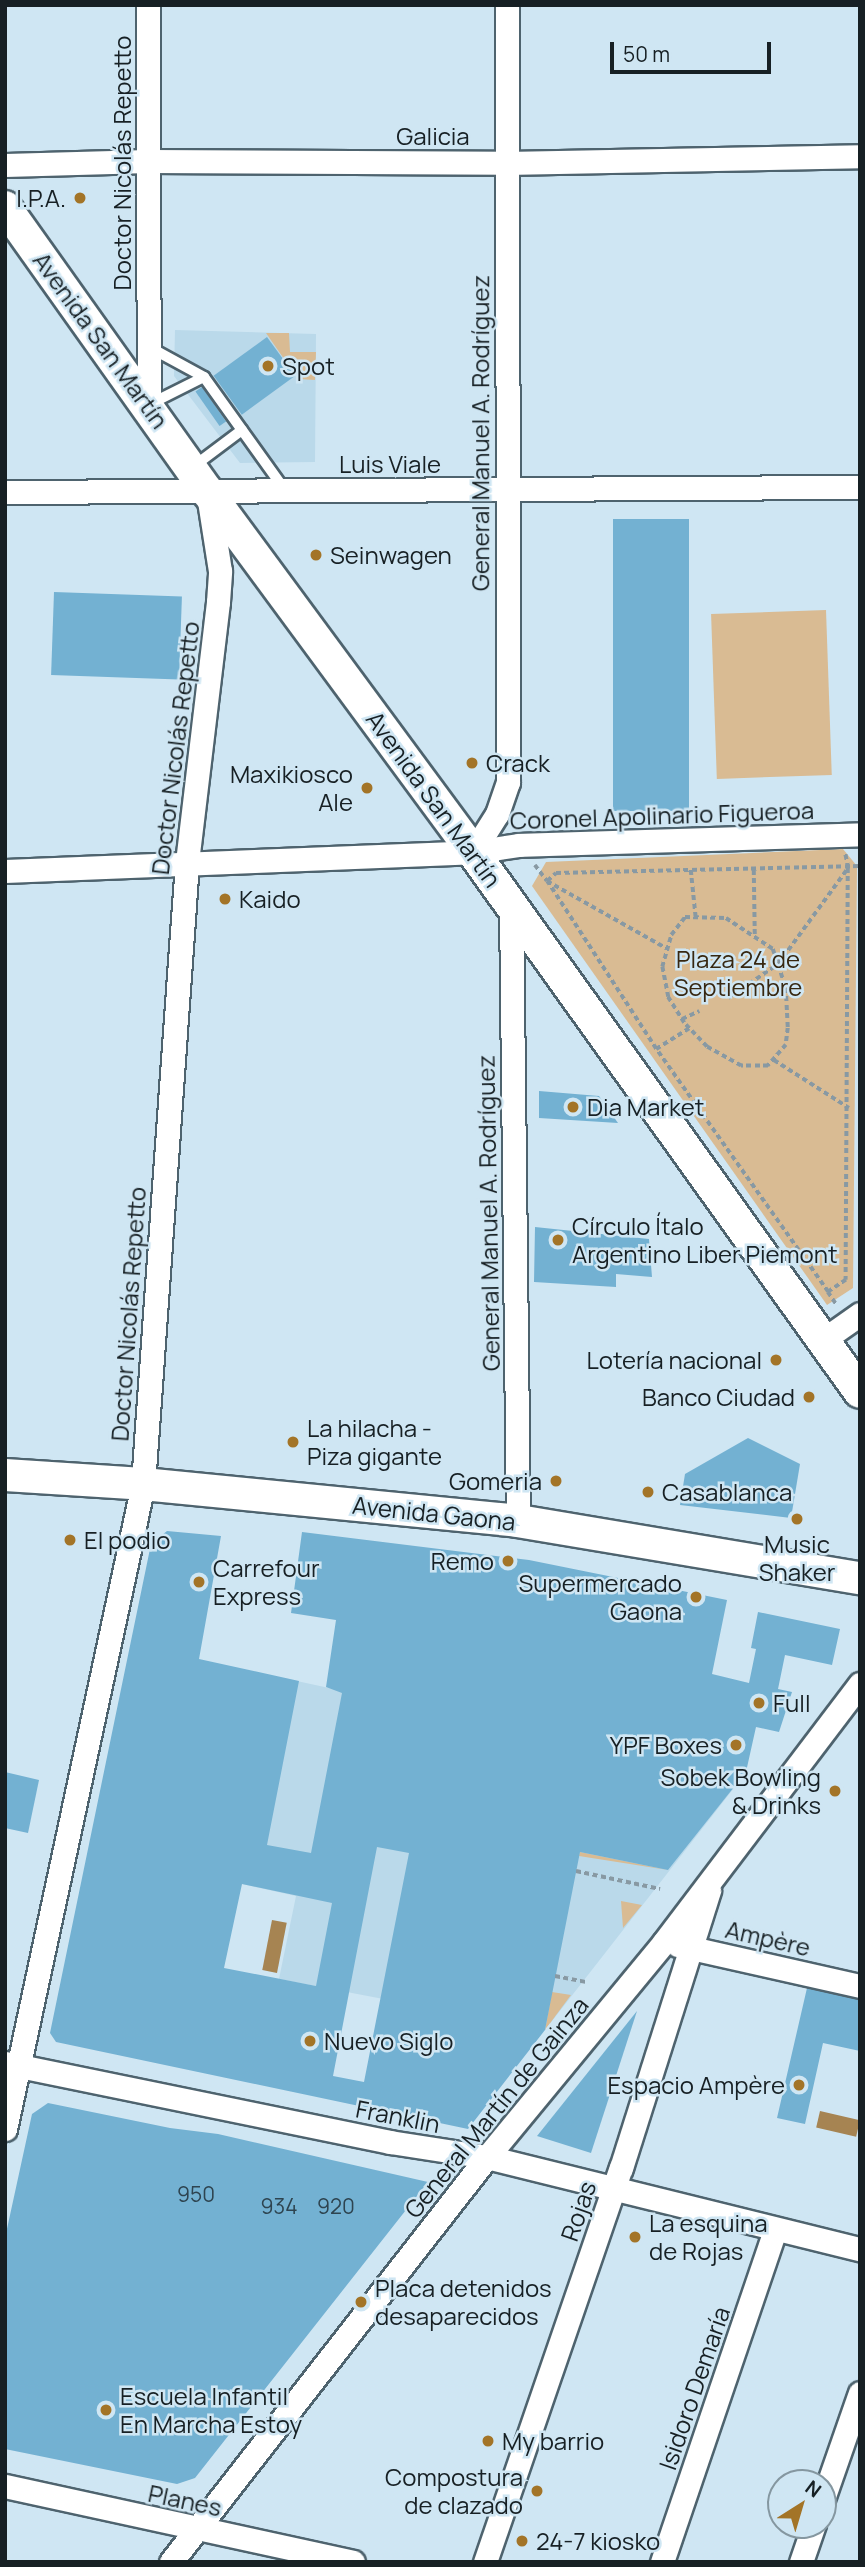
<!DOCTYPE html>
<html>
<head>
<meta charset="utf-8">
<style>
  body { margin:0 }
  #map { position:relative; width:865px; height:2567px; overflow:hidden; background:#cfe6f3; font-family:Manrope,sans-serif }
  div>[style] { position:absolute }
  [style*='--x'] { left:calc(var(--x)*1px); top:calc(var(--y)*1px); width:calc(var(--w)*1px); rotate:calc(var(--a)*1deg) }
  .built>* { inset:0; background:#bad9ea }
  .green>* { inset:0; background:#d9bb93; transform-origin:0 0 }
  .water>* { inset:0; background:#a68452; transform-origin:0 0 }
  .building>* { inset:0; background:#73b1d2; transform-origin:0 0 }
  .path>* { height:3.5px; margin-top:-1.75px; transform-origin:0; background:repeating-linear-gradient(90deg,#8899a3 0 5px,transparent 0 8.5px) }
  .roads { filter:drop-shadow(2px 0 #4e636e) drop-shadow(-2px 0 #4e636e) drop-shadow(0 2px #4e636e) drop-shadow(0 -2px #4e636e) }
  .service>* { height:10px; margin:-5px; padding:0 5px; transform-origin:5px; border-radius:5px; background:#fff }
  .minor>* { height:23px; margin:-11.5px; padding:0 11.5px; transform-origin:11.5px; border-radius:11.5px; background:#fff }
  .secondary>* { height:32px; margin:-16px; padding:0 16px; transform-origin:16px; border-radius:16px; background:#fff }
  .dots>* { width:19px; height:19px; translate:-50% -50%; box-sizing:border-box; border:4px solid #cfe6f3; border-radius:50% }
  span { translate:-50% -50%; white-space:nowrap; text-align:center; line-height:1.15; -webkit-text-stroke:5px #cfe6f3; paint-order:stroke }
  .number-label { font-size:21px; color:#2e4450 }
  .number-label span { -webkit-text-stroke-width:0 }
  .street-label { font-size:24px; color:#172024 }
  .poi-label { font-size:24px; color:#172024 }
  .right { translate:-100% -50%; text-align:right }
  .left { translate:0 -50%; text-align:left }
  .park-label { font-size:24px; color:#372710 }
  .frame { position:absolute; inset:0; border:7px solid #172024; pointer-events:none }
  .north { position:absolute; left:767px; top:2469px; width:70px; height:70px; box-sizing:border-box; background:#cfe6f3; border:2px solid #8597a0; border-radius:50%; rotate:37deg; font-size:19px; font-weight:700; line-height:28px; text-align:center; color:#172024 }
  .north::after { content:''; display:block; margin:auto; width:24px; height:32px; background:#a37427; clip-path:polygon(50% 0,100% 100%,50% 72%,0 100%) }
  .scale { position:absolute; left:610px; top:42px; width:161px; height:32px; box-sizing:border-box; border:4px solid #172024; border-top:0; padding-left:9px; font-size:21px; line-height:24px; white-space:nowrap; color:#172024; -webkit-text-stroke:5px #cfe6f3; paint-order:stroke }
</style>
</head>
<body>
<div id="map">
  <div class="built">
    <i style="clip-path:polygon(175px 330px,316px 334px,315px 462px,240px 463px,174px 376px)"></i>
    <i style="clip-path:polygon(283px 1678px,694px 1767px,741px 1779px,545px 2030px,279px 1979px,296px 1896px,242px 1884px)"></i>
  </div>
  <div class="green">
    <i style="clip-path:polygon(266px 333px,289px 333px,290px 352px,316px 352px,315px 380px,298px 379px)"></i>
    <i style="left:826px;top:610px;width:165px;height:115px;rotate:88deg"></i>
    <i style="clip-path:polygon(843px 849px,857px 866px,853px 1288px,827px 1305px,532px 886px,546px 862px)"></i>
    <i style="clip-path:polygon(580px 1852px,668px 1870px,579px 1856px)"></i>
    <i style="clip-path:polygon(621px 1901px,642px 1905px,623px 1928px)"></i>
    <i style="clip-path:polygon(552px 1992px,571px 1995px,545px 2030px)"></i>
  </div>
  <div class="water">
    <i style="left:272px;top:1920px;width:15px;height:51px;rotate:11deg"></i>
    <i style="left:820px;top:2111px;width:41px;height:17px;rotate:13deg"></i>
  </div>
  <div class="building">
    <i style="left:267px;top:337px;width:48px;height:66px;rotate:54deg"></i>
    <i style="left:202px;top:387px;width:42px;height:8px;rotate:55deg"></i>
    <i style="left:613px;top:519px;width:76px;height:292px"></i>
    <i style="left:54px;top:592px;width:128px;height:83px;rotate:2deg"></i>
    <i style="clip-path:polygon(539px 1091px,599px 1096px,618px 1123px,539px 1118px)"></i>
    <i style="clip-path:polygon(535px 1227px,649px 1239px,652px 1277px,616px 1274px,616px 1287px,534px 1282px)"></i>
    <i style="clip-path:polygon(748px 1438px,800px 1464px,791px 1518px,680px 1505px,685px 1474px)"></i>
    <i style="clip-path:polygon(evenodd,167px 1531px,221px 1536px,199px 1659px,299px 1681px,267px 1845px,311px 1853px,342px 1693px,326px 1687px,336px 1620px,291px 1613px,302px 1532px,529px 1560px,727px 1600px,712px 1674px,749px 1683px,756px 1649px,751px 1648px,758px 1612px,840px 1629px,832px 1665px,785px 1655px,778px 1689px,792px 1692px,779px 1732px,756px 1727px,746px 1772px,668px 1870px,580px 1852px,545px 2030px,468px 2129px,56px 2042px,50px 2033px,151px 1544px,167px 1531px,377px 1847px,409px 1853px,364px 2082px,333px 2076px,377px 1847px,167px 1531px,242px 1884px,332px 1903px,316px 1986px,224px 1968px,242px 1884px)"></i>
    <i style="clip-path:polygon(5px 1772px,39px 1780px,28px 1833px,5px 1828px)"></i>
    <i style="clip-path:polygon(807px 1988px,860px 2000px,860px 2051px,823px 2043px,805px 2124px,777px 2118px)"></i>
    <i style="clip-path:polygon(637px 2011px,591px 2153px,537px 2136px)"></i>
    <i style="clip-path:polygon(48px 2103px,170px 2128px,218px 2134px,428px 2182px,195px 2478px,177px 2484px,5px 2449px,5px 2238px,32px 2114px)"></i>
  </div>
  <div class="path">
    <i style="--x:535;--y:865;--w:20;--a:53"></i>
    <i style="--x:547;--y:881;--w:137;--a:29.4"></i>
    <i style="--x:848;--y:868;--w:412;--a:90.3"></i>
    <i style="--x:846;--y:1280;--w:22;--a:146"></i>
    <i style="--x:828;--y:1292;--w:298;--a:-125.3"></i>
    <i style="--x:656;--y:1049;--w:200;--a:-123"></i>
    <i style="--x:547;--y:881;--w:12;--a:-42"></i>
    <i style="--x:556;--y:873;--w:304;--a:-1.3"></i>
    <i style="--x:691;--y:870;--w:48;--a:84.1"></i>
    <i style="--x:754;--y:870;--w:67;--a:89.1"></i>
    <i style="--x:685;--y:917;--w:41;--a:1.4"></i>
    <i style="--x:726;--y:918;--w:56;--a:33.4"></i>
    <i style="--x:773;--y:949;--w:41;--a:71.6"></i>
    <i style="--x:786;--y:988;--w:40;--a:87.1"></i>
    <i style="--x:788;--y:1028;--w:17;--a:97"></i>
    <i style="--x:786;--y:1045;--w:28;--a:131"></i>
    <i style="--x:768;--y:1066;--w:27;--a:180"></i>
    <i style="--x:741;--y:1066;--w:39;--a:-151"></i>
    <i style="--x:707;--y:1047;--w:33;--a:-134"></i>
    <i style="--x:684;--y:1023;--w:31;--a:-122"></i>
    <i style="--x:668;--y:997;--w:31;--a:-101"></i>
    <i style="--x:662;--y:967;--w:33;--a:-74"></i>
    <i style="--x:671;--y:935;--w:23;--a:-52"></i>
    <i style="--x:728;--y:998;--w:60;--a:-34.2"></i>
    <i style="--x:778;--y:964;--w:119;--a:-53.9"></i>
    <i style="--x:848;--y:868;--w:14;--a:-102"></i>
    <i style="--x:682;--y:1019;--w:19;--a:-25"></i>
    <i style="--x:656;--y:1049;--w:39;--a:-32"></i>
    <i style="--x:774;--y:1060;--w:89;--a:32.6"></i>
    <i style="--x:828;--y:1292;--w:14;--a:56"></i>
    <i style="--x:576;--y:1871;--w:86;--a:12.1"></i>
    <i style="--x:555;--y:1976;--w:31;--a:11"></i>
  </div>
  <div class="roads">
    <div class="service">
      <i style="--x:149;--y:347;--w:63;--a:28.6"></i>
      <i style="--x:150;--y:404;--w:60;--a:-26.6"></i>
      <i style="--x:204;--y:377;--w:139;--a:54.4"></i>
      <i style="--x:194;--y:466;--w:60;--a:-36.9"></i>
    </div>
    <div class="minor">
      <i style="--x:148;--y:5;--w:400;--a:89.9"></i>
      <i style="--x:5;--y:165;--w:143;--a:-1.6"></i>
      <i style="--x:148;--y:161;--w:357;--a:0.3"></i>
      <i style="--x:505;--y:163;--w:355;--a:-1.1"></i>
      <i style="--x:5;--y:492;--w:855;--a:-0.34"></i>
      <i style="--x:473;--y:852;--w:45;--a:-57.7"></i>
      <i style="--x:497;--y:814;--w:34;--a:-71"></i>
      <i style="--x:508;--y:782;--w:777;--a:-90.07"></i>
      <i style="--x:5;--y:871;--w:468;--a:-2.3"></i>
      <i style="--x:473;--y:852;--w:47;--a:-8.7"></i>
      <i style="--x:519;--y:845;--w:341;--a:-1.8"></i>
      <i style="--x:511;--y:904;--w:617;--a:89.35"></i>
      <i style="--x:823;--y:1340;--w:45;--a:-35.1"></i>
      <i style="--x:678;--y:1945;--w:187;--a:12.7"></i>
      <i style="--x:5;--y:2063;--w:393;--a:11.6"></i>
      <i style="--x:390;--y:2142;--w:98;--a:8.8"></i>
      <i style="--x:487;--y:2157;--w:384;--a:13.9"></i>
      <i style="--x:5;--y:2129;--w:660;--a:-77.92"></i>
      <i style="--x:143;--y:1484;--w:624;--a:-85.95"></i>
      <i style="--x:187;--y:862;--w:262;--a:-83.2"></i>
      <i style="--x:218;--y:602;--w:31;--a:-86"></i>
      <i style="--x:220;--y:571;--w:78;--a:-98.9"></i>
      <i style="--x:5;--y:2486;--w:356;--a:12.3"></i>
      <i style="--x:823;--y:2499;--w:112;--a:-70.8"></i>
      <i style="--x:171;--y:2562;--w:514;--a:-52.04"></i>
      <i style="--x:487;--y:2157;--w:278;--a:-50.5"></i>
      <i style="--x:664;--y:1942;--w:324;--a:-52.8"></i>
      <i style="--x:485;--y:2562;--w:417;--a:-71"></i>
      <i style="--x:621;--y:2168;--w:291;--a:-72.4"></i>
      <i style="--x:662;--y:2562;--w:351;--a:-71.2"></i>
      <i style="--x:801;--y:2562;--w:39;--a:-71"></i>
    </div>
    <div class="secondary">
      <i style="--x:5;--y:207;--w:349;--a:54.6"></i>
      <i style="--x:207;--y:491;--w:448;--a:53.6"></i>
      <i style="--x:473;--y:852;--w:664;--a:54.37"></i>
      <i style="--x:5;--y:1475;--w:138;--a:3.7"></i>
      <i style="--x:143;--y:1484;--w:377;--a:5.6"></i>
      <i style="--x:518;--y:1521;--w:347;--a:9.5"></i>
    </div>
  </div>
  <div class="dots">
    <i style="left:80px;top:198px;background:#a37427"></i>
    <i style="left:268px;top:366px;background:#a37427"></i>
    <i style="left:316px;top:555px;background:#a37427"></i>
    <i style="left:472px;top:763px;background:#a37427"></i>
    <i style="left:367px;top:788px;background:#a37427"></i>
    <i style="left:225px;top:899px;background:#a37427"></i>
    <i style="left:573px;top:1107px;background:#a37427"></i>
    <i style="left:558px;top:1240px;background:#a37427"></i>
    <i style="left:776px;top:1360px;background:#a37427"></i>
    <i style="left:809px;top:1397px;background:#a37427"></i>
    <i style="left:293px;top:1442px;background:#a37427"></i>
    <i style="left:556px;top:1481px;background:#a37427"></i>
    <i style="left:648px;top:1492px;background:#a37427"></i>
    <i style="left:797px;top:1519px;background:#a37427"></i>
    <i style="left:70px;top:1540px;background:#a37427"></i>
    <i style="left:508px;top:1561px;background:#a37427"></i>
    <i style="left:199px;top:1582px;background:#a37427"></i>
    <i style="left:696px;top:1597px;background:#a37427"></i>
    <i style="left:759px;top:1703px;background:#a37427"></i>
    <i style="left:736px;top:1745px;background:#a37427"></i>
    <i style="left:835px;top:1791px;background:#a37427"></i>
    <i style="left:310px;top:2041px;background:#a37427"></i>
    <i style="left:799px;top:2085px;background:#a37427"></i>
    <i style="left:635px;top:2237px;background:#a37427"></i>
    <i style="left:361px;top:2302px;background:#a37427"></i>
    <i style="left:106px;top:2410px;background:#a37427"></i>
    <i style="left:488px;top:2441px;background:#a37427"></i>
    <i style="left:537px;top:2491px;background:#a37427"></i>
    <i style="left:522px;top:2541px;background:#a37427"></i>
  </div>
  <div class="number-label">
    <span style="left:196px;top:2194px">950</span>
    <span style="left:279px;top:2206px">934</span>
    <span style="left:336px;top:2206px">920</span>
  </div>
  <div class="street-label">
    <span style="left:433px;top:136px">Galicia</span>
    <span style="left:122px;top:163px;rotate:-90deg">Doctor Nicolás Repetto</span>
    <span style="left:101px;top:340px;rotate:54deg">Avenida San Martín</span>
    <span style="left:480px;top:433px;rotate:-90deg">General Manuel A. Rodríguez</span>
    <span style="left:390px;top:464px">Luis Viale</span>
    <span style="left:175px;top:748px;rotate:-83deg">Doctor Nicolás Repetto</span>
    <span style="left:434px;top:799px;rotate:54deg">Avenida San Martín</span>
    <span style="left:662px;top:815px;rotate:-2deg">Coronel Apolinario Figueroa</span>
    <span style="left:488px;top:1213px;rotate:-91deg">General Manuel A. Rodríguez</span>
    <span style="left:128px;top:1314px;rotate:-86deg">Doctor Nicolás Repetto</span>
    <span style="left:434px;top:1513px;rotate:6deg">Avenida Gaona</span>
    <span style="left:768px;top:1938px;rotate:13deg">Ampère</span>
    <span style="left:496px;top:2107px;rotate:-51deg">General Martín de Gainza</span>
    <span style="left:398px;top:2116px;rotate:11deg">Franklin</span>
    <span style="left:578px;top:2211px;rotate:-71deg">Rojas</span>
    <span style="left:694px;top:2388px;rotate:-71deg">Isidoro Demaría</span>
    <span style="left:185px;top:2500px;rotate:12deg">Planes</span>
  </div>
  <div class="poi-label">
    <span class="right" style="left:66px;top:198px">I.P.A.</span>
    <span class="left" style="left:282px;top:366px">Spot</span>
    <span class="left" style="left:330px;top:555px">Seinwagen</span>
    <span class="left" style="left:486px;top:763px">Crack</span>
    <span class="right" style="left:353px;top:788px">Maxikiosco<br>Ale</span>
    <span class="left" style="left:239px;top:899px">Kaido</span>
    <span class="left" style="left:587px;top:1107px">Dia Market</span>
    <span class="left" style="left:572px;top:1240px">Círculo Ítalo<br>Argentino Liber Piemont</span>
    <span class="right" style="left:762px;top:1360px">Lotería nacional</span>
    <span class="right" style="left:795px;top:1397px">Banco Ciudad</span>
    <span class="left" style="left:307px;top:1442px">La hilacha -<br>Piza gigante</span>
    <span class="right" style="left:542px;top:1481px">Gomeria</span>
    <span class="left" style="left:662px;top:1492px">Casablanca</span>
    <span class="left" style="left:84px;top:1540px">El podio</span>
    <span style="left:797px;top:1558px">Music<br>Shaker</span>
    <span class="right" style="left:494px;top:1561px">Remo</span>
    <span class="left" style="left:213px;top:1582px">Carrefour<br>Express</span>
    <span class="right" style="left:682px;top:1597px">Supermercado<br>Gaona</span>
    <span class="left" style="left:773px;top:1703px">Full</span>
    <span class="right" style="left:722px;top:1745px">YPF Boxes</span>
    <span class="right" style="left:821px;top:1791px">Sobek Bowling<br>&amp; Drinks</span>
    <span class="left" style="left:324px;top:2041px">Nuevo Siglo</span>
    <span class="right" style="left:785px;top:2085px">Espacio Ampère</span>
    <span class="left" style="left:649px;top:2237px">La esquina<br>de Rojas</span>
    <span class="left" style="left:375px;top:2302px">Placa detenidos<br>desaparecidos</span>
    <span class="left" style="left:120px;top:2410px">Escuela Infantil<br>En Marcha Estoy</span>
    <span class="left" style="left:502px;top:2441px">My barrio</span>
    <span class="right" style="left:523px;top:2491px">Compostura<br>de clazado</span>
    <span class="left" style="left:536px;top:2541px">24-7 kiosko</span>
  </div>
  <div class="park-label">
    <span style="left:738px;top:973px">Plaza 24 de<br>Septiembre</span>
  </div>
  <div class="frame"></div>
  <div class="north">N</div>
  <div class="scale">50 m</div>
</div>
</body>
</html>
